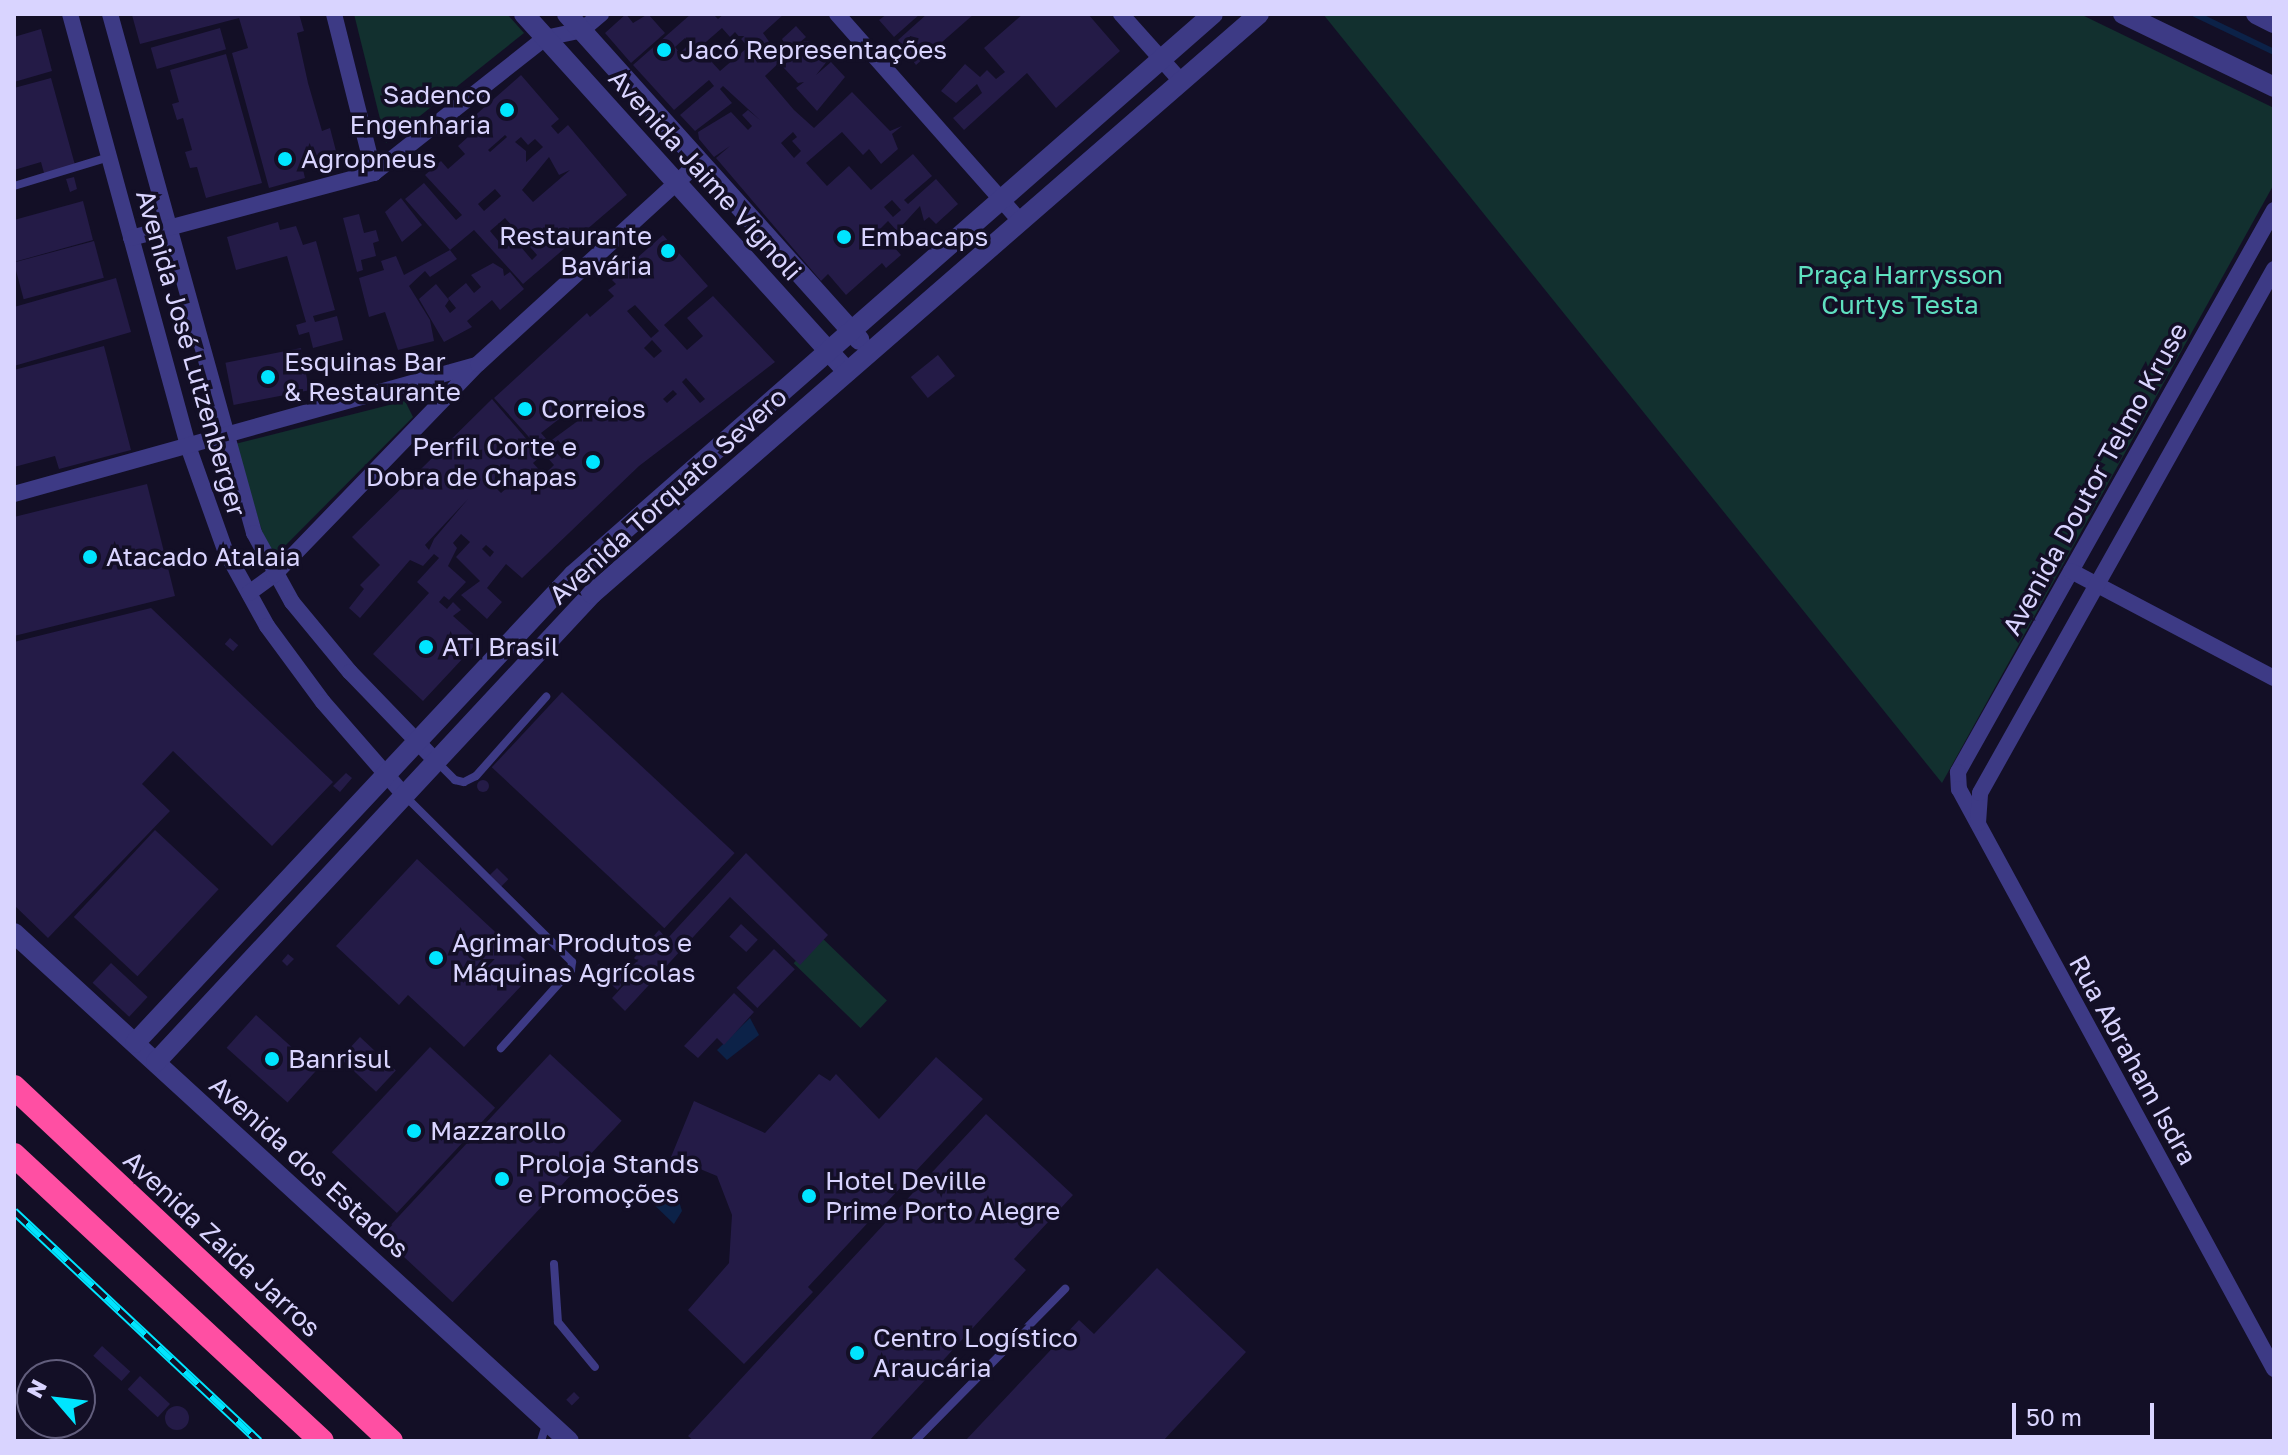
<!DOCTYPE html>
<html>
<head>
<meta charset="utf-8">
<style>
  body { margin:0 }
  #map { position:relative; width:2288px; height:1455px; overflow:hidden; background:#130f26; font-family:"Golos Text",sans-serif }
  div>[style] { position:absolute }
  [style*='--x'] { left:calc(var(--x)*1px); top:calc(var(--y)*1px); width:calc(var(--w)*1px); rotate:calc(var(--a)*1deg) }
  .green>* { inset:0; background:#12302f; transform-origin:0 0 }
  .water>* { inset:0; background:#0c2248 }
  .stream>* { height:6px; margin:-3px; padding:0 3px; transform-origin:3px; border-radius:3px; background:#0c2248 }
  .building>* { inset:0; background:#241b47; transform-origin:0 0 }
  .round { border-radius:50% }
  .service>* { height:8px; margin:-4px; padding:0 4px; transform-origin:4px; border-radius:4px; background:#3d3a85 }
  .minor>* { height:16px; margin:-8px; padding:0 8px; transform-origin:8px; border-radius:8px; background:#3d3a85 }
  .tertiary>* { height:20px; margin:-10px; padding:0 10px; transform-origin:10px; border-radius:10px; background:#3d3a85 }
  .motorway>* { height:24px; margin:-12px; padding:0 12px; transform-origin:12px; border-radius:12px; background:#ff4fa3 }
  .rail>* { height:9px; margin-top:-4.5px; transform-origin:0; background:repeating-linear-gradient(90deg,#130f26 0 18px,#00e5ff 0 36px); box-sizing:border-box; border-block:2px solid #00e5ff }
  .dots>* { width:22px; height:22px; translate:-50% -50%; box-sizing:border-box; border:4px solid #130f26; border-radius:50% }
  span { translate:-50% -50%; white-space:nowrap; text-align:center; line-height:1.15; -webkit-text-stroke:7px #130f26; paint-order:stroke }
  .poi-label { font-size:26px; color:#d9d4ff }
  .left { translate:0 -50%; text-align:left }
  .right { translate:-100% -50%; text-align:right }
  .street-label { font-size:26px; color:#d9d4ff }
  .park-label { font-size:26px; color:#5fe0c0 }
  .frame { position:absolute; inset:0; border:16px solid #d9d4ff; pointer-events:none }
  .north { position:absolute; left:16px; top:1359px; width:80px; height:80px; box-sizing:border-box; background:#130f26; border:2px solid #625e7d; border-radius:50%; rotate:298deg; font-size:22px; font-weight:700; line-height:32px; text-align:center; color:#d9d4ff }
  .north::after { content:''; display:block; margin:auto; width:28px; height:36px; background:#00e5ff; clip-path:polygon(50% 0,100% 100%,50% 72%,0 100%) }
  .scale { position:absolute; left:2012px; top:1403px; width:142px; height:36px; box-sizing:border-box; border:4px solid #d9d4ff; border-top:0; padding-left:10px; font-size:24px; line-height:28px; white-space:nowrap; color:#d9d4ff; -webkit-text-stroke:6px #130f26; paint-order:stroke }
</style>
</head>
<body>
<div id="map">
  <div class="green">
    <i style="clip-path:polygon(354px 14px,507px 14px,524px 33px,386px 143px)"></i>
    <i style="clip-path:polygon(1323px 14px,2080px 14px,2274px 108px,2274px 184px,1942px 783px)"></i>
    <i style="clip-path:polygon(405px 401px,413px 417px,271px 560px,235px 444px)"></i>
    <i style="left:820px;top:936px;width:93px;height:38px;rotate:44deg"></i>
  </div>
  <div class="water">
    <i style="clip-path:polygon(750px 1018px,759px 1035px,727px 1060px,717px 1050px)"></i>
    <i style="clip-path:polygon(656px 1190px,678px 1198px,682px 1211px,674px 1224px,645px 1196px)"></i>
  </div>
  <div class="stream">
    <i style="--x:2195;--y:14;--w:88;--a:25.7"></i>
  </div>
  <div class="building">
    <i style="clip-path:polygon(299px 14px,304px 31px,297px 33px,308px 83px,322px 131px,330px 128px,336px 151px,301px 161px,305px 178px,269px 188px,232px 53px,248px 48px,239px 18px,140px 44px,132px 15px)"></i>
    <i style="clip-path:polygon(626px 14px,633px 23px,648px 14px,665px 33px,631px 63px,605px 33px)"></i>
    <i style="clip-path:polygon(evenodd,691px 14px,713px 14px,718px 19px,724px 14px,784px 14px,763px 33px,782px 60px,765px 76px,794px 110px,814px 128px,852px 92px,890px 131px,902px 126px,892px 134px,898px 149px,881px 164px,869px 149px,863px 155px,842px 132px,806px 163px,827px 186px,849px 166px,871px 190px,913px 154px,932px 176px,904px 200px,908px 204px,936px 179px,958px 204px,936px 224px,929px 217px,924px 221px,920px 206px,897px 231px,888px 221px,879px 230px,901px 255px,886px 268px,882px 263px,846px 295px,828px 274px,821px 281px,716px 158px,730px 146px,714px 157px,699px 139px,698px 132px,731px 112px,748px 130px,752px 126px,742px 115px,748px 110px,760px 120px,723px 86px,720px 89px,732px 103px,695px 131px,680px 115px,714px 86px,709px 80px,674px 110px,633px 65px,691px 14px,722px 28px,730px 37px,735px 32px,748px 47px,720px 71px,699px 48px,722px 28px,691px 14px,685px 38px,690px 43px,680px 53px,675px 47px,685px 38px,691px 14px,793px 132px,797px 137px,792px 141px,801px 151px,794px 158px,781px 143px,793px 132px,691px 14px,892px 200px,901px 210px,893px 217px,884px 207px,892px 200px)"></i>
    <i style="clip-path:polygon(887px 14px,920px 14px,894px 37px,879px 20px)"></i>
    <i style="clip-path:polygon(927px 14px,974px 14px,916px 65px,898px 40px)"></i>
    <i style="clip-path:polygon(1023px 14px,1088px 14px,1120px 51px,1056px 108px,1027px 73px,964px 130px,953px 118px,982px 93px,977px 84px,956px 103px,941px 91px,965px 64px,980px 77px,987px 70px,996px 79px,1005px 72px,984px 48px)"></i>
    <i style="clip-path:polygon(796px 26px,806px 37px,789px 52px,782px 39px)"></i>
    <i style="left:220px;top:28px;width:22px;height:72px;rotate:74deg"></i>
    <i style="clip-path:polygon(41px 29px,52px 71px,14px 82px,14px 37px)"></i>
    <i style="clip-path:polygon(804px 41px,812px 42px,828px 60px,816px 75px,831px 62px,845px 77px,817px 111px,796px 88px,804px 82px,798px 83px,783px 67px)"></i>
    <i style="clip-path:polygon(226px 54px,262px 183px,206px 198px,197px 167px,190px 168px,185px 152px,192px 150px,183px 118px,177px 120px,172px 104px,179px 102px,170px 70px)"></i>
    <i style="clip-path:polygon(evenodd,521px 75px,559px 119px,551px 126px,558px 134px,568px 125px,627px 195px,523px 284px,474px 230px,450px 250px,405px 199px,424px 183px,456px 220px,462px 215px,425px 175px,441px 161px,448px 169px,465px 154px,458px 146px,479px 127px,471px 119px,521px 75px,505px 135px,507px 137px,490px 152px,488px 150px,505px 135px,521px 75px,521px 137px,528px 145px,535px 139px,543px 147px,526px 162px,526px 151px,515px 142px,521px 137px,521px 75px,549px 157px,559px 175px,570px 170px,533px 202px,522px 190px,549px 157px,521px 75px,495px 189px,501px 196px,484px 211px,478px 204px,495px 189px,521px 75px,505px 218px,537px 255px,532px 260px,515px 240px,505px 249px,490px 231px,505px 218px)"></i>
    <i style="clip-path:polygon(51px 78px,75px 165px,44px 173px,41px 162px,14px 170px,14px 88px)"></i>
    <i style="clip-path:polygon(74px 177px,77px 189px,70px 192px,66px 179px)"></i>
    <i style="clip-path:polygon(401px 198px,422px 225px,402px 242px,385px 212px)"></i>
    <i style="clip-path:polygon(83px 201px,93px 240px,14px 262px,14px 220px)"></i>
    <i style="clip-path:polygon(359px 214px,364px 233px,376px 230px,379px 241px,373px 243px,376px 256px,361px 260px,363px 270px,357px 272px,343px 218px)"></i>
    <i style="clip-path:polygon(278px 222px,280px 230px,296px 226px,303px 245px,316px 241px,335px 310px,313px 316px,315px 322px,337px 316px,343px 340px,313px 348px,309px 332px,299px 335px,296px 325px,306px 322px,287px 256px,236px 270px,227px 237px)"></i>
    <i style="clip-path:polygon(evenodd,663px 235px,708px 286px,664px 325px,687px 350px,703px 336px,687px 318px,713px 296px,775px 362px,639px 466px,522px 578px,506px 564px,487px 588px,502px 602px,487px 619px,461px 595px,480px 581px,456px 557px,470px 542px,461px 534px,453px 543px,457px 548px,448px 566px,466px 582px,449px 600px,444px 596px,439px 602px,447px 609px,453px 602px,461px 610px,453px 616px,480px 640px,423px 701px,373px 654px,429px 593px,417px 582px,439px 558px,434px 554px,423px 566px,410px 560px,360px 618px,349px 608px,364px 589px,360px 585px,380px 565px,352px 537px,492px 399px,541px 456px,533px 463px,544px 475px,554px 465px,494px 398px,587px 313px,590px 317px,614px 296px,608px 290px,616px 284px,612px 280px,663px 235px,635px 305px,659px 331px,651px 338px,627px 311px,635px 305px,663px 235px,652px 340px,662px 351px,654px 358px,644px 348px,652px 340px,663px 235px,686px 378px,705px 399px,700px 403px,682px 382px,686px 378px,663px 235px,673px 390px,677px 394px,667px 403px,663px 399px,673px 390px,663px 235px,581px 402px,590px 412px,549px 442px,541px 433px,581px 402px,663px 235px,558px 440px,569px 453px,562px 459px,551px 446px,558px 440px,663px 235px,506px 481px,510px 485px,501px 493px,497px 489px,506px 481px,663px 235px,468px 499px,434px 539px,429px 550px,425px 545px,468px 499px,663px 235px,486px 545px,494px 552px,490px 557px,482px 549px,486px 545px)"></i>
    <i style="left:94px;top:241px;width:38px;height:83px;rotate:75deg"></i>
    <i style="clip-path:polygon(450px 250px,457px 259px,430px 277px,425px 271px,409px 286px,430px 320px,434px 341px,398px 350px,385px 312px,369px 317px,359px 278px,384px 270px,381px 261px,396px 256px,404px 275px)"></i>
    <i style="clip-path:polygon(493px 263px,503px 269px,504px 276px,510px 272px,524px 289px,500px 310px,492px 300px,467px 321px,472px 327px,444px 342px,419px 299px,436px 284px,449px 300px,445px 306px,450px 313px,456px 308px,448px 298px,466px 283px,474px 293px,481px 287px,471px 275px)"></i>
    <i style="clip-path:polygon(116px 278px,131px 332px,14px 366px,14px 307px)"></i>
    <i style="clip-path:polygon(104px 346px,131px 450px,59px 469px,55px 456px,14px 467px,14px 370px)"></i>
    <i style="left:301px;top:348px;width:43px;height:77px;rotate:79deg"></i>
    <i style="left:938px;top:355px;width:27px;height:35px;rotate:51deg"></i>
    <i style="clip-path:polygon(147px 484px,175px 596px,14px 636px,14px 517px)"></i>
    <i style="clip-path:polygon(151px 608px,333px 782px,272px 846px,173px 751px,142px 784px,170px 811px,48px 938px,14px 905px,14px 642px)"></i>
    <i style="left:230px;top:638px;width:11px;height:8px;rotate:41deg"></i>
    <i style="left:562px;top:692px;width:236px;height:103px;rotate:43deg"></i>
    <i style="clip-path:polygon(346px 773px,352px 778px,340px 792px,333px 786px)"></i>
    <i class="round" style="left:477px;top:780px;width:12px;height:12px"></i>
    <i style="left:155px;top:830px;width:87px;height:119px;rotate:43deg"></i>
    <i style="clip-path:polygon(746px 853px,828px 935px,800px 965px,730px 897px,625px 1011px,612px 998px,624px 985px,617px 978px,633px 961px,638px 962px,634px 958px,659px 930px,667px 939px)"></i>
    <i style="clip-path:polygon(417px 859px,536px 970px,464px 1047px,408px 995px,399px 1005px,336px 946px)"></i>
    <i style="left:497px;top:868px;width:16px;height:10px;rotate:45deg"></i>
    <i style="left:741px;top:924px;width:23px;height:17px;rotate:43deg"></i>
    <i style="left:774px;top:949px;width:29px;height:54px;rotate:44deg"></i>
    <i style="clip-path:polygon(288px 954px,294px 959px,287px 966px,282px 961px)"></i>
    <i style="left:111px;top:963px;width:50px;height:27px;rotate:43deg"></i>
    <i style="left:599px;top:964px;width:31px;height:7px;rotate:42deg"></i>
    <i style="clip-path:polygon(734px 993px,754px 1012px,724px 1045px,717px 1038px,698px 1058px,684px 1046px)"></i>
    <i style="left:256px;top:1015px;width:82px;height:44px;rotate:42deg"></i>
    <i style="left:360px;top:1037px;width:49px;height:29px;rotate:43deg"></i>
    <i style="left:430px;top:1047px;width:89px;height:144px;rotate:43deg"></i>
    <i style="left:550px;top:1054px;width:98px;height:248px;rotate:43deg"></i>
    <i style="clip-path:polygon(936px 1057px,983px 1099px,808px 1287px,813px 1292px,744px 1364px,688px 1310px,729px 1263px,732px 1215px,717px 1176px,671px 1157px,694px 1101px,765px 1133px,819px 1074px,830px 1081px,836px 1074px,879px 1119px)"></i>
    <i style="clip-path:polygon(986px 1114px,1073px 1195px,1014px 1259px,1026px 1270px,869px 1441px,694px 1441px,688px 1436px)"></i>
    <i style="clip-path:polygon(1157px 1268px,1246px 1352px,1163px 1441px,965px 1441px,1079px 1320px,1094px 1334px)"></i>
    <i style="left:102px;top:1346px;width:38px;height:13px;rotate:42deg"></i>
    <i style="left:140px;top:1376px;width:41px;height:18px;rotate:43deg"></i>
    <i style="left:574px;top:1392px;width:8px;height:11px;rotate:45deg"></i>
    <i class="round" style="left:165px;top:1406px;width:24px;height:24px"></i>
  </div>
  <div class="service">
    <i style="--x:14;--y:186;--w:99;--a:-17"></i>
    <i style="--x:436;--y:761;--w:27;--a:45"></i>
    <i style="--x:455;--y:780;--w:9;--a:13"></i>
    <i style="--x:464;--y:782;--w:13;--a:-27"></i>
    <i style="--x:476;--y:776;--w:106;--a:-48.5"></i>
    <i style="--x:406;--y:797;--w:234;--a:44.8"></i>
    <i style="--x:572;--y:962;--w:8;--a:97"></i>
    <i style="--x:571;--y:970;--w:105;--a:131.9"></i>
    <i style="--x:554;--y:1264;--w:58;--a:86.1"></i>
    <i style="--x:558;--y:1322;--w:58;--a:50.6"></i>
    <i style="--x:541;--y:1441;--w:21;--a:-73"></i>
    <i style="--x:915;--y:1441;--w:214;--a:-45.4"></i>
  </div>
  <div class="minor">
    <i style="--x:70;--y:14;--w:448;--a:74.7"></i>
    <i style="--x:188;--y:446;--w:110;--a:70.4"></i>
    <i style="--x:225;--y:550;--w:87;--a:61.1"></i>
    <i style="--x:267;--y:626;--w:94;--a:53.6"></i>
    <i style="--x:323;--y:702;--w:125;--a:48.9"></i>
    <i style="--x:110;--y:14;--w:539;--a:74.49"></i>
    <i style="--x:254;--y:533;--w:79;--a:61.2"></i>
    <i style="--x:292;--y:602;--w:91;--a:50.4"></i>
    <i style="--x:350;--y:672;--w:124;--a:46"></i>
    <i style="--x:334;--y:14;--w:164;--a:75.9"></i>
    <i style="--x:837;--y:14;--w:276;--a:48.5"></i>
    <i style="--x:1121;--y:14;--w:90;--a:48.2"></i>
    <i style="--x:2274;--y:210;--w:645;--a:119.35"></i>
    <i style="--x:1958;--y:772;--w:17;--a:87"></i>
    <i style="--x:1959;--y:789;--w:660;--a:61.49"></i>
    <i style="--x:131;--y:238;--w:252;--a:-15"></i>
    <i style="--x:374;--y:173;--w:218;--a:-38.3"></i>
    <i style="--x:545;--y:38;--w:38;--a:-12"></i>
    <i style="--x:582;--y:30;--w:25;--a:-40"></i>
    <i style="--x:14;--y:494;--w:479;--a:-15.6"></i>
    <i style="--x:2071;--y:571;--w:229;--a:27.8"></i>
    <i style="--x:249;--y:593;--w:31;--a:-36"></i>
    <i style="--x:274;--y:575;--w:293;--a:-46"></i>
    <i style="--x:478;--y:364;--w:299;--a:-42.4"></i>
    <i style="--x:1978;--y:823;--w:30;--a:-86"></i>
    <i style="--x:1980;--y:793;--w:601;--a:-60.7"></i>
  </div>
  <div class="tertiary">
    <i style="--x:524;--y:14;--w:482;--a:47.9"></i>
    <i style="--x:567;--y:14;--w:438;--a:48.1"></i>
    <i style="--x:2123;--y:14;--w:168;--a:25.8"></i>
    <i style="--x:2256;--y:14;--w:20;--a:27"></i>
    <i style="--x:14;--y:933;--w:752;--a:42.47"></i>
    <i style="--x:135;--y:1043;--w:641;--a:-46.9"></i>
    <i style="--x:573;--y:575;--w:851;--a:-41.24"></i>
    <i style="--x:156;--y:1062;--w:640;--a:-47.03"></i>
    <i style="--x:592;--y:594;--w:884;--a:-41.01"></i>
  </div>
  <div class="motorway">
    <i style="--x:14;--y:1087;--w:517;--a:43.2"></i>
    <i style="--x:14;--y:1155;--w:420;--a:42.9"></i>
  </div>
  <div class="rail">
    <i style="--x:14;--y:1211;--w:336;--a:43.2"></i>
  </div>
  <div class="dots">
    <i style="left:664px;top:50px;background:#00e5ff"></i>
    <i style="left:507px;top:110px;background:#00e5ff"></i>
    <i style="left:285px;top:159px;background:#00e5ff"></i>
    <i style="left:844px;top:237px;background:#00e5ff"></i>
    <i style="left:668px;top:251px;background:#00e5ff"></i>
    <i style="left:268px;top:377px;background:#00e5ff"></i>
    <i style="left:525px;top:409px;background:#00e5ff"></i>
    <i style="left:593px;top:462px;background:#00e5ff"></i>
    <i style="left:90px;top:557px;background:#00e5ff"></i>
    <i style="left:426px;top:647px;background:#00e5ff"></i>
    <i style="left:436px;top:958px;background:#00e5ff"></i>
    <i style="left:272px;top:1059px;background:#00e5ff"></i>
    <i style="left:414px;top:1131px;background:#00e5ff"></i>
    <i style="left:502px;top:1179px;background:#00e5ff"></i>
    <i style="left:809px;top:1196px;background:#00e5ff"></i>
    <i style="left:857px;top:1353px;background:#00e5ff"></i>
  </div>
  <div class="poi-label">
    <span class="left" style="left:680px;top:50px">Jacó Representações</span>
    <span class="right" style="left:491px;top:110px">Sadenco<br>Engenharia</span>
    <span class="left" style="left:301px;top:159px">Agropneus</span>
    <span class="right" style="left:652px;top:251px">Restaurante<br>Bavária</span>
    <span class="left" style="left:860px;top:237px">Embacaps</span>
    <span class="left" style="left:284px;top:377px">Esquinas Bar<br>&amp; Restaurante</span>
    <span class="left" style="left:541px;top:409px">Correios</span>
    <span class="right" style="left:577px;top:462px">Perfil Corte e<br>Dobra de Chapas</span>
    <span class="left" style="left:106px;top:557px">Atacado Atalaia</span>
    <span class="left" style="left:442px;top:647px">ATI Brasil</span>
    <span class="left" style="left:452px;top:958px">Agrimar Produtos e<br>Máquinas Agrícolas</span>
    <span class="left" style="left:288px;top:1059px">Banrisul</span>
    <span class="left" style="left:430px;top:1131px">Mazzarollo</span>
    <span class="left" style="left:518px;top:1179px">Proloja Stands<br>e Promoções</span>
    <span class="left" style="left:825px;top:1196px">Hotel Deville<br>Prime Porto Alegre</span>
    <span class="left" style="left:873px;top:1353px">Centro Logístico<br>Araucária</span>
  </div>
  <div class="street-label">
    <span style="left:705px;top:175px;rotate:48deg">Avenida Jaime Vignoli</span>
    <span style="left:191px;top:353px;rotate:74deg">Avenida José Lutzenberger</span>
    <span style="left:2095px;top:479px;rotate:-61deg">Avenida Doutor Telmo Kruse</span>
    <span style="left:668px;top:496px;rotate:-42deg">Avenida Torquato Severo</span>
    <span style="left:2133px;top:1060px;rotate:61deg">Rua Abraham Isdra</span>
    <span style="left:309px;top:1167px;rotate:42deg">Avenida dos Estados</span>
    <span style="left:222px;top:1244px;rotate:43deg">Avenida Zaida Jarros</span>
  </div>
  <div class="park-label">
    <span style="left:1900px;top:290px">Praça Harrysson<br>Curtys Testa</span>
  </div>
  <div class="frame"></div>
  <div class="north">N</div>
  <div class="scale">50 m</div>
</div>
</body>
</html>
